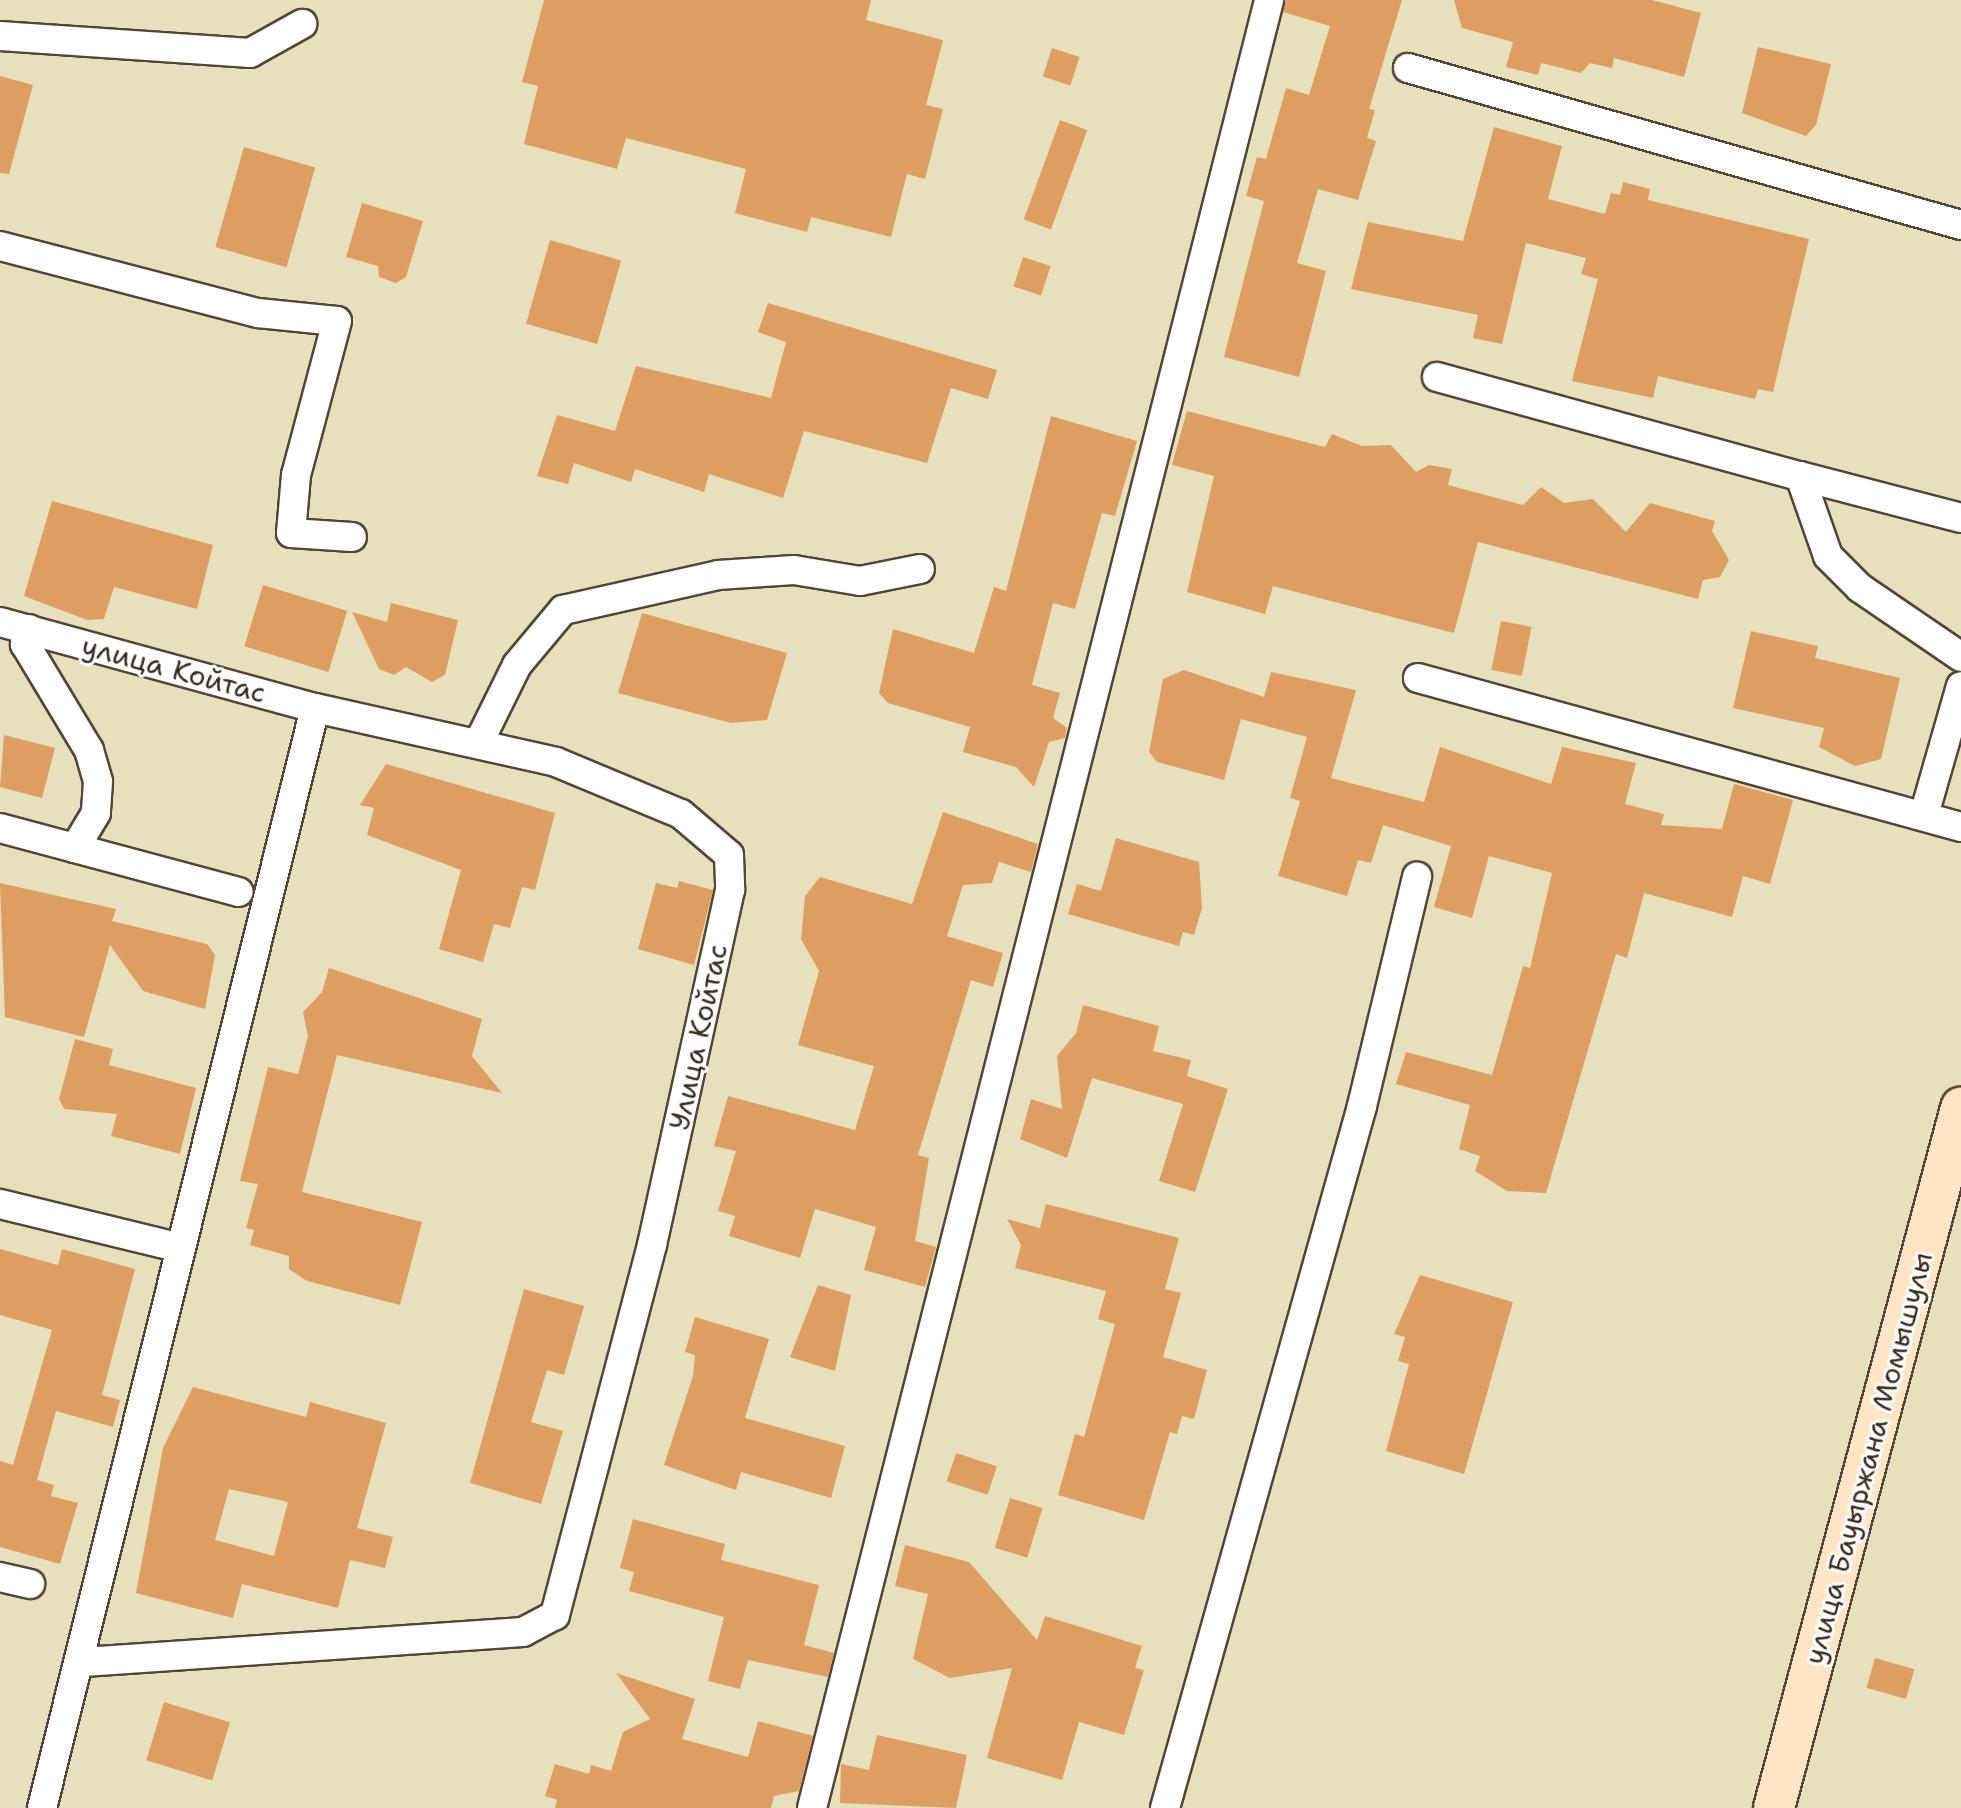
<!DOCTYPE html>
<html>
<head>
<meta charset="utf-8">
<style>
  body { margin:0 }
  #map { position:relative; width:1961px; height:1808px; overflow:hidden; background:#e7e0bd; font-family:"Shantell Sans",sans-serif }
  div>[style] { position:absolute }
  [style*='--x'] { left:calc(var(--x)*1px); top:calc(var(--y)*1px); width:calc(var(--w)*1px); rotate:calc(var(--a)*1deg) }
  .building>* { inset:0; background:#de9e62; transform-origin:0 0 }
  .roads { filter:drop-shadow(2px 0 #554536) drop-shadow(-2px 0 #554536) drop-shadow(0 2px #554536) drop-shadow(0 -2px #554536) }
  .street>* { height:28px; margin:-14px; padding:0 14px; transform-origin:14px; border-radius:14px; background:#fff }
  .secondary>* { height:40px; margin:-20px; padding:0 20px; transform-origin:20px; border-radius:20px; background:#fde5c5 }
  span { translate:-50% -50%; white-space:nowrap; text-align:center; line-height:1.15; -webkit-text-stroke:6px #fff; paint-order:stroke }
  .street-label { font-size:28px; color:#3b2a1e }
</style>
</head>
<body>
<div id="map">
  <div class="building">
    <i style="clip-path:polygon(544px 0,871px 0,866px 20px,943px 40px,926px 105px,943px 109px,925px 179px,907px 174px,891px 237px,811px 217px,807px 232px,735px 213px,746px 169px,626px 138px,617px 169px,524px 144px,538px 86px,522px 82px)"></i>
    <i style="clip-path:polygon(1286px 0,1402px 0,1369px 109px,1375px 110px,1367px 138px,1376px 141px,1358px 200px,1318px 189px,1297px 263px,1326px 271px,1299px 377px,1224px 357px,1264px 201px,1246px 196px,1257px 157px,1266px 159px,1286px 88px,1309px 95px,1330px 26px,1283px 12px)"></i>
    <i style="clip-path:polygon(1454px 0,1652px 0,1701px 13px,1684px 77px,1614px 58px,1612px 68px,1590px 63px,1581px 73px,1541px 63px,1538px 75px,1506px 67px,1513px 42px,1462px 28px)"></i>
    <i style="clip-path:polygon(1758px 47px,1831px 64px,1816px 125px,1806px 136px,1742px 113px)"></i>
    <i style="left:1052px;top:48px;width:29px;height:30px;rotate:18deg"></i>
    <i style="clip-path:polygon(0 76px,33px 85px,9px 174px,0 173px)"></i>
    <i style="left:1060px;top:120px;width:29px;height:106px;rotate:20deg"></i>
    <i style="clip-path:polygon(1494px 127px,1562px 146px,1548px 199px,1605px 214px,1611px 193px,1620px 195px,1623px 182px,1650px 189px,1648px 200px,1809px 239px,1773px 392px,1758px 389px,1755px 399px,1658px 376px,1653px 398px,1572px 381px,1598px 279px,1581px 274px,1586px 258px,1526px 243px,1502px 344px,1473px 338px,1478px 315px,1351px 289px,1368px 222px,1463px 241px)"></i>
    <i style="left:244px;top:147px;width:74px;height:104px;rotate:16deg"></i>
    <i style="clip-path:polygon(362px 203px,423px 221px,406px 277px,396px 283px,379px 277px,378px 266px,346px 257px)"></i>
    <i style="left:550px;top:240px;width:74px;height:87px;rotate:16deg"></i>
    <i style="left:1023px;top:257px;width:29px;height:31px;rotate:18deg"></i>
    <i style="clip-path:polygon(768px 303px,997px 370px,988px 399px,951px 388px,927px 463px,804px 431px,783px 498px,709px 474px,704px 492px,635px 469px,631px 482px,574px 463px,568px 484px,537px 476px,557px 415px,615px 431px,636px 366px,771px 398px,786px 342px,758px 332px)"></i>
    <i style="clip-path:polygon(1187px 411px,1325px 447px,1332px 434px,1362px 446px,1391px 445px,1416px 472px,1429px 465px,1452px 469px,1448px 485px,1523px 505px,1541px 487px,1564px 503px,1593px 499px,1626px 532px,1650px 503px,1715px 521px,1712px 531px,1729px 560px,1720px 577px,1703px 580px,1698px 599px,1478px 542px,1454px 633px,1273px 586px,1265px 614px,1187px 592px,1214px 476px,1172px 465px)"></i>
    <i style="clip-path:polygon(1051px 416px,1137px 441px,1115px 516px,1102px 513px,1075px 609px,1053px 603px,1032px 685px,1060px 693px,1053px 718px,1067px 728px,1065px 738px,1049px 742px,1034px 787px,1016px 767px,963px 752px,970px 727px,888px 703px,879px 693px,893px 629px,974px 653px,994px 587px,1006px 591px)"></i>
    <i style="clip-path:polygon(52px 501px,213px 545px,197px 609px,114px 587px,104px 619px,87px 620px,24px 596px)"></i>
    <i style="left:263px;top:585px;width:88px;height:64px;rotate:17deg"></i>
    <i style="clip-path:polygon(391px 603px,458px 620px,445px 675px,432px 682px,406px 667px,394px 675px,379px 669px,352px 612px,387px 622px)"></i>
    <i style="clip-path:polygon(642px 613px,787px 653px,767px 720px,731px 723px,618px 693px)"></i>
    <i style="left:1501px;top:621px;width:31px;height:50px;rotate:11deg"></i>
    <i style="clip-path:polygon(1751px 631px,1818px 646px,1815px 658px,1900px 678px,1881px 759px,1855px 766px,1819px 747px,1824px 728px,1733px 708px)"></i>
    <i style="clip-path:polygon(1184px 670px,1264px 697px,1271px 672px,1356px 690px,1331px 778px,1424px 802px,1440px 747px,1551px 784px,1562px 747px,1636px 763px,1625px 804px,1664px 814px,1661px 825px,1722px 829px,1734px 784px,1793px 800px,1770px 884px,1743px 876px,1732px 917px,1644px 893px,1627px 958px,1616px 954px,1546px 1193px,1507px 1191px,1475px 1171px,1480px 1156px,1459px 1149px,1470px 1105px,1396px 1084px,1406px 1052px,1492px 1075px,1523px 966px,1530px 968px,1552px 873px,1489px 856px,1472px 918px,1434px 907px,1451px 846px,1383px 825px,1371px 863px,1358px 860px,1347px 896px,1278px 876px,1300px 801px,1290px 798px,1307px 737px,1241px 719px,1224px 780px,1157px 762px,1149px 752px,1163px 679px)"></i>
    <i style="clip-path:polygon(4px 735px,55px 748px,42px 798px,0 787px)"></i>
    <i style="clip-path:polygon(386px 764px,555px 813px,535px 890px,522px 887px,510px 928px,494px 924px,483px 962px,439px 949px,461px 870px,367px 835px,374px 808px,360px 805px)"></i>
    <i style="clip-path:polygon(943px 812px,1038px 844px,1031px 872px,999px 862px,992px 883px,963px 885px,947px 936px,1003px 953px,993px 987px,971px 980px,918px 1155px,929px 1158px,915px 1241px,936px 1247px,925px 1287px,864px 1270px,876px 1227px,815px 1209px,800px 1258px,729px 1236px,735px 1216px,718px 1211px,736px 1151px,714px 1146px,728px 1096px,855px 1130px,874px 1066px,798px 1045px,819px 971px,801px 939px,805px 896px,820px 877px,912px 904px)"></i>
    <i style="clip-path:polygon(1116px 838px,1199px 862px,1202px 908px,1194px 935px,1183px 932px,1179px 946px,1068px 914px,1077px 884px,1101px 891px)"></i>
    <i style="clip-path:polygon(679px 881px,713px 890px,694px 965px,638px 949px,656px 883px,677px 888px)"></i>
    <i style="clip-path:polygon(0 883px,116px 909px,112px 921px,207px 944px,215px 955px,205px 1009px,143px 991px,110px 945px,84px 1037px,5px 1017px)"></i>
    <i style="clip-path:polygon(329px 968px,482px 1019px,472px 1056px,502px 1093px,337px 1055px,302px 1192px,422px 1222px,400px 1305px,307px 1281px,289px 1269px,289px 1256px,250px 1245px,254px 1230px,246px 1228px,258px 1184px,240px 1181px,268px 1067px,298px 1074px,308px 1036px,303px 1012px,322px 992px)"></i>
    <i style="clip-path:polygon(1083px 1005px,1159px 1026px,1153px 1051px,1191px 1060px,1187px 1076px,1228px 1089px,1195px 1192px,1159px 1181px,1183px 1104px,1092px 1078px,1067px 1158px,1020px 1139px,1031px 1099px,1062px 1109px,1057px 1056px,1076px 1033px)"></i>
    <i style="clip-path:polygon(75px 1039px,113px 1049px,109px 1065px,196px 1088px,180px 1154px,111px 1136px,117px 1114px,64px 1109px,59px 1099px)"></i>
    <i style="clip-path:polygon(1046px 1204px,1179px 1238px,1165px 1289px,1181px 1293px,1163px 1357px,1207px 1370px,1194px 1419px,1182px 1416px,1177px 1434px,1170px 1432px,1144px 1520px,1058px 1495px,1075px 1434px,1084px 1437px,1115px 1324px,1098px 1319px,1106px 1291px,1015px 1268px,1021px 1245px,1007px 1219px,1040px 1228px)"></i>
    <i style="clip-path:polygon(0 1249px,58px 1265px,62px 1249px,135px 1269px,102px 1395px,120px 1400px,113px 1427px,56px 1411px,37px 1480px,54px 1485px,51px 1496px,78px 1503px,60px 1564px,0 1547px,0 1461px,13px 1465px,52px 1330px,0 1315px)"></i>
    <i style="clip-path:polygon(1420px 1275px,1513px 1302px,1464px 1474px,1386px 1451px,1409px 1364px,1398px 1361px,1405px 1337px,1394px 1334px)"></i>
    <i style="clip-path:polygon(818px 1285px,851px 1295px,835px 1371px,790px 1357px)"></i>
    <i style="clip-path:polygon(524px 1289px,584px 1306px,564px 1375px,547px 1370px,531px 1422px,563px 1431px,541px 1504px,470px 1483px)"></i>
    <i style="clip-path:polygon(695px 1317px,769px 1339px,745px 1418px,845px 1446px,831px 1498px,741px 1472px,736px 1490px,664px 1465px,693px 1376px,695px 1355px,685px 1352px)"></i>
    <i style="clip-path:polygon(evenodd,193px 1387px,306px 1417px,310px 1402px,386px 1423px,357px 1528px,393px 1537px,385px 1568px,350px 1560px,338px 1608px,242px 1584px,233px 1618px,136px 1593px,163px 1448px,193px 1387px,229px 1489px,288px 1502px,274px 1556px,215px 1540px,229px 1489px)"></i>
    <i style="left:956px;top:1453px;width:43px;height:30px;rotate:18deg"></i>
    <i style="left:1010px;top:1498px;width:34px;height:52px;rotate:17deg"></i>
    <i style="clip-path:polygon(633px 1519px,725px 1544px,721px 1560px,819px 1585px,804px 1645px,834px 1653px,828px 1677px,748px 1660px,740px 1689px,708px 1681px,724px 1617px,629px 1591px,634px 1572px,620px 1568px)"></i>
    <i style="clip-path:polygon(905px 1545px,969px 1562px,1037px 1640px,1045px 1616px,1142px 1646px,1135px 1668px,1144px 1670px,1124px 1735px,1079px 1722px,1062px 1780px,987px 1758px,1012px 1668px,950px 1678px,913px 1659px,928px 1594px,895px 1586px)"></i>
    <i style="left:1875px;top:1658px;width:41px;height:31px;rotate:16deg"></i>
    <i style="clip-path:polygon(616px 1673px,695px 1699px,682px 1739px,748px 1757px,758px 1721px,813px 1736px,799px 1791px,774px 1796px,771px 1808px,555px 1808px,557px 1800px,545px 1796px,555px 1764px,589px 1774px,591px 1765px,611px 1771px,623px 1732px,650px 1719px)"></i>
    <i style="left:164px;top:1702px;width:69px;height:61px;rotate:17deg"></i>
    <i style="clip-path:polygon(877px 1735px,967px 1755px,956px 1808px,840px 1803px,841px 1764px,869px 1770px)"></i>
  </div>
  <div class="roads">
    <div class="street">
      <i style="--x:0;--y:36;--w:251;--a:3.9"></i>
      <i style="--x:250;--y:53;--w:60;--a:-29.1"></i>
      <i style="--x:1408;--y:68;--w:575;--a:15.85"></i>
      <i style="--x:0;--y:246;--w:267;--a:14.6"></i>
      <i style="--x:258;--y:313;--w:79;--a:5.8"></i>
      <i style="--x:337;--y:321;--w:159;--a:104.9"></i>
      <i style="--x:296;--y:475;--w:58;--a:94.9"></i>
      <i style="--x:291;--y:533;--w:61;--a:3.8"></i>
      <i style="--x:1437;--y:377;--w:376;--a:15.3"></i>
      <i style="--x:1800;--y:476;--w:85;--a:70.7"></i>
      <i style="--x:1828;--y:556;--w:45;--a:45"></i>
      <i style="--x:1860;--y:588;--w:122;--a:34.3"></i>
      <i style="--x:1800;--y:476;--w:166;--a:14.6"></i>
      <i style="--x:0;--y:622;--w:327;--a:15.3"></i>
      <i style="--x:315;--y:708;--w:247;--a:12.6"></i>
      <i style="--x:556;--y:762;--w:135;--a:22.6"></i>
      <i style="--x:681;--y:814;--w:63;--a:40.5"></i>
      <i style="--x:729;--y:855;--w:35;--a:88"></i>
      <i style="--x:730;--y:890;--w:363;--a:102.4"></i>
      <i style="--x:652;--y:1245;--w:383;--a:104.7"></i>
      <i style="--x:555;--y:1615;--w:36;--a:152"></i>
      <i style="--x:523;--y:1632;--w:444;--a:176.1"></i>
      <i style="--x:29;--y:629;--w:16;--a:105"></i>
      <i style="--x:25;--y:644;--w:124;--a:58.9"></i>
      <i style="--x:89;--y:750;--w:33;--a:74"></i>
      <i style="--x:98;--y:782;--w:31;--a:94"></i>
      <i style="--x:96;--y:813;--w:41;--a:121"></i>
      <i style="--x:1418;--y:678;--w:563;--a:15.34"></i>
      <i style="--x:479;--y:742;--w:86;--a:-63.7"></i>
      <i style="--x:517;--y:665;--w:72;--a:-50.1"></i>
      <i style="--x:563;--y:610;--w:159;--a:-12.7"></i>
      <i style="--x:718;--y:575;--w:76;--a:-3.8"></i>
      <i style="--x:794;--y:570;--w:67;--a:9.5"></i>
      <i style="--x:860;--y:581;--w:61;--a:-11.3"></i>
      <i style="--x:1924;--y:815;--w:134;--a:-74"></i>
      <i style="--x:0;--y:828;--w:247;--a:15"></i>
      <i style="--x:0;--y:1204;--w:181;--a:13.7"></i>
      <i style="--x:0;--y:1577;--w:31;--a:13"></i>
      <i style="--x:42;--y:1808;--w:1133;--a:-76.06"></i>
      <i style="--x:812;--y:1808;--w:1865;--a:-75.81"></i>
      <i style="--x:1165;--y:1808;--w:729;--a:-74.32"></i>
      <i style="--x:1362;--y:1106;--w:236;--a:-76.5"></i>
    </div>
    <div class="secondary">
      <i style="--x:1774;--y:1808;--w:725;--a:-75.04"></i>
    </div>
  </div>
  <div class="street-label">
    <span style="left:174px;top:669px;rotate:15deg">улица Койтас</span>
    <span style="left:698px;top:1037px;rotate:-78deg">Улица Койтас</span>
    <span style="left:1868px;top:1458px;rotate:-75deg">улица Бауыржана Момышулы</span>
  </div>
</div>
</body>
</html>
